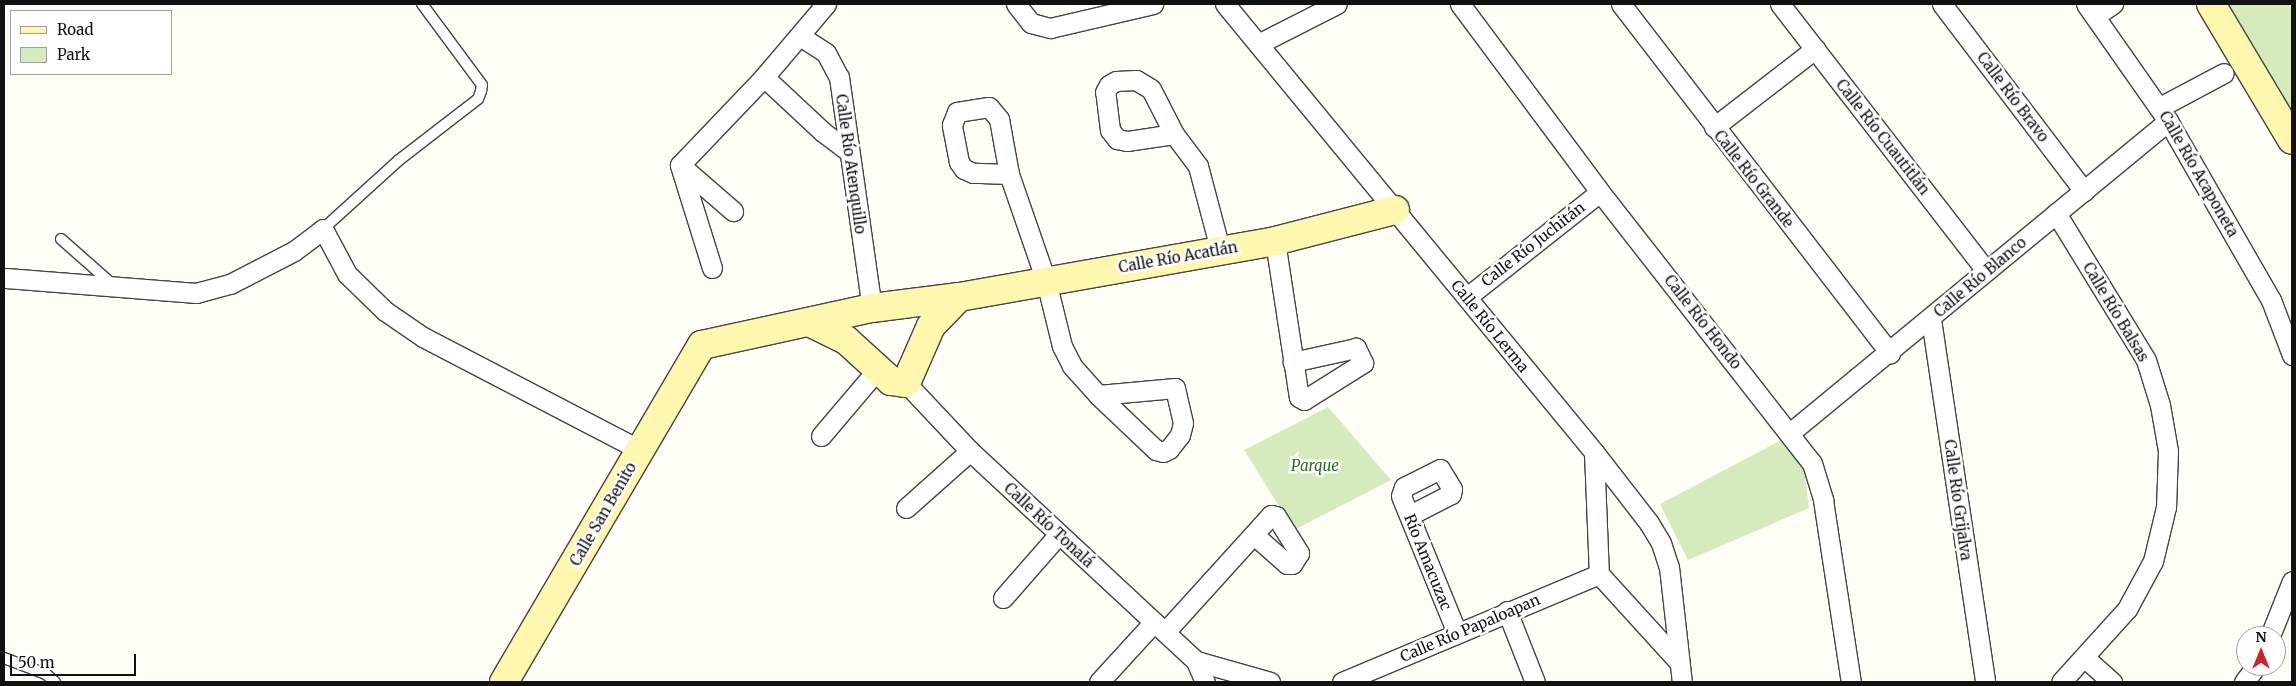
<!DOCTYPE html>
<html>
<head>
<meta charset="utf-8">
<style>
  body { margin:0 }
  #map { position:relative; width:2296px; height:686px; overflow:hidden; background:#fffdf5; font-family:Merriweather,serif }
  div>[style] { position:absolute }
  [style*='--x'] { left:calc(var(--x)*1px); top:calc(var(--y)*1px); width:calc(var(--w)*1px); rotate:calc(var(--a)*1deg) }
  .green>* { inset:0; background:#d5ebbd }
  .roads { filter:drop-shadow(1px 0 #444) drop-shadow(-1px 0 #444) drop-shadow(0 1px #444) drop-shadow(0 -1px #444) }
  .lane>* { height:10px; margin:-5px; padding:0 5px; transform-origin:5px; border-radius:5px; background:#fff }
  .street>* { height:19px; margin:-9.5px; padding:0 9.5px; transform-origin:9.5px; border-radius:9.5px; background:#fff }
  .secondary>* { height:28px; margin:-14px; padding:0 14px; transform-origin:14px; border-radius:14px; background:#fff6b0 }
  span { translate:-50% -50%; white-space:nowrap; text-align:center; line-height:1.15; -webkit-text-stroke:5px #fff; paint-order:stroke }
  .street-label { font-size:15px; color:#111 }
  .park-label { font-size:15px; color:#2f6b1f; font-style:italic }
  .frame { position:absolute; inset:0; border:5px solid #111; pointer-events:none }
  .legend { position:absolute; left:10px; top:10px; width:162px; height:65px; box-sizing:border-box; background:#fff; border:1px solid #a0a0a0; margin:0; padding:6px 9px; list-style:none; font-size:15px; color:#111 }
  .legend li { display:flex; align-items:center; gap:10px; height:25px }
  .legend b { width:25px; border:1px solid #a0a0a0 }
  .north { position:absolute; left:2236px; top:626px; width:50px; height:50px; box-sizing:border-box; background:#fff; border:1px solid #a0a0a0; border-radius:50%; rotate:0deg; font-size:14px; font-weight:700; line-height:20px; text-align:center; color:#111 }
  .north::after { content:''; display:block; margin:auto; width:18px; height:22px; background:#c4262e; clip-path:polygon(50% 0,100% 100%,50% 72%,0 100%) }
  .scale { position:absolute; left:10px; top:654px; width:126px; height:22px; box-sizing:border-box; border:2px solid #111; border-top:0; padding-left:6px; font-size:15px; line-height:18px; white-space:nowrap; color:#111; -webkit-text-stroke:4px #fff; paint-order:stroke }
</style>
</head>
<body>
<div id="map">
  <div class="green">
    <i style="clip-path:polygon(2219px 4px,2289px 4px,2292px 10px,2292px 125px)"></i>
    <i style="clip-path:polygon(1328px 407px,1391px 480px,1294px 530px,1244px 450px)"></i>
    <i style="clip-path:polygon(1787px 437px,1802px 454px,1809px 508px,1688px 560px,1660px 504px)"></i>
  </div>
  <div class="roads">
    <div class="lane">
      <i style="--x:323;--y:229;--w:103;--a:-42.2"></i>
      <i style="--x:399;--y:160;--w:100;--a:-37.7"></i>
      <i style="--x:478;--y:99;--w:9;--a:-69"></i>
      <i style="--x:481;--y:91;--w:6;--a:-81"></i>
      <i style="--x:482;--y:85;--w:101;--a:-126.5"></i>
      <i style="--x:61;--y:239;--w:68;--a:41.4"></i>
      <i style="--x:4;--y:658;--w:45;--a:20.9"></i>
      <i style="--x:46;--y:674;--w:12;--a:42"></i>
    </div>
    <div class="street">
      <i style="--x:1016;--y:4;--w:24;--a:52"></i>
      <i style="--x:1031;--y:23;--w:20;--a:15"></i>
      <i style="--x:1050;--y:28;--w:106;--a:-13.1"></i>
      <i style="--x:1225;--y:4;--w:580;--a:50.52"></i>
      <i style="--x:1594;--y:452;--w:90;--a:52.2"></i>
      <i style="--x:1649;--y:523;--w:23;--a:59"></i>
      <i style="--x:1661;--y:543;--w:25;--a:72"></i>
      <i style="--x:1669;--y:567;--w:116;--a:83.6"></i>
      <i style="--x:1460;--y:4;--w:234;--a:53.3"></i>
      <i style="--x:1600;--y:192;--w:344;--a:52"></i>
      <i style="--x:1812;--y:463;--w:39;--a:73"></i>
      <i style="--x:1823;--y:500;--w:184;--a:81.3"></i>
      <i style="--x:1621;--y:4;--w:441;--a:52.4"></i>
      <i style="--x:1780;--y:4;--w:337;--a:52.3"></i>
      <i style="--x:1942;--y:4;--w:235;--a:52.8"></i>
      <i style="--x:2086;--y:4;--w:143;--a:55"></i>
      <i style="--x:2168;--y:121;--w:207;--a:60.1"></i>
      <i style="--x:2271;--y:300;--w:59;--a:69.1"></i>
      <i style="--x:2095;--y:16;--w:22;--a:-34"></i>
      <i style="--x:800;--y:36;--w:31;--a:33"></i>
      <i style="--x:826;--y:53;--w:27;--a:62"></i>
      <i style="--x:839;--y:77;--w:233;--a:81.9"></i>
      <i style="--x:1260;--y:43;--w:86;--a:-26.9"></i>
      <i style="--x:764;--y:77;--w:81;--a:43"></i>
      <i style="--x:823;--y:132;--w:30;--a:37"></i>
      <i style="--x:2160;--y:107;--w:72;--a:-28"></i>
      <i style="--x:1714;--y:127;--w:128;--a:-37.7"></i>
      <i style="--x:1174;--y:134;--w:48;--a:171.5"></i>
      <i style="--x:1127;--y:141;--w:10;--a:-169"></i>
      <i style="--x:1117;--y:139;--w:11;--a:-128"></i>
      <i style="--x:1110;--y:130;--w:38;--a:-97"></i>
      <i style="--x:1105;--y:92;--w:8;--a:-60"></i>
      <i style="--x:1109;--y:85;--w:8;--a:-30"></i>
      <i style="--x:1116;--y:81;--w:20;--a:-3"></i>
      <i style="--x:1136;--y:80;--w:17;--a:31"></i>
      <i style="--x:1151;--y:89;--w:51;--a:62.9"></i>
      <i style="--x:1174;--y:134;--w:40;--a:53"></i>
      <i style="--x:1198;--y:166;--w:86;--a:75.2"></i>
      <i style="--x:681;--y:166;--w:69;--a:40.9"></i>
      <i style="--x:1009;--y:174;--w:36;--a:-178"></i>
      <i style="--x:973;--y:173;--w:10;--a:-156"></i>
      <i style="--x:964;--y:169;--w:9;--a:-126"></i>
      <i style="--x:959;--y:162;--w:38;--a:-101"></i>
      <i style="--x:952;--y:125;--w:14;--a:-69"></i>
      <i style="--x:957;--y:112;--w:32;--a:-9"></i>
      <i style="--x:989;--y:107;--w:16;--a:50"></i>
      <i style="--x:999;--y:119;--w:56;--a:79.7"></i>
      <i style="--x:1009;--y:174;--w:113;--a:70.9"></i>
      <i style="--x:1046;--y:281;--w:67;--a:76.2"></i>
      <i style="--x:1062;--y:346;--w:22;--a:63"></i>
      <i style="--x:1072;--y:366;--w:39;--a:48"></i>
      <i style="--x:1098;--y:395;--w:80;--a:43.5"></i>
      <i style="--x:1156;--y:450;--w:7;--a:16"></i>
      <i style="--x:1163;--y:452;--w:7;--a:-27"></i>
      <i style="--x:1169;--y:449;--w:18;--a:-52"></i>
      <i style="--x:1180;--y:435;--w:12;--a:-76"></i>
      <i style="--x:1183;--y:423;--w:36;--a:-103"></i>
      <i style="--x:1175;--y:388;--w:77;--a:174.8"></i>
      <i style="--x:2056;--y:213;--w:172;--a:58.5"></i>
      <i style="--x:2146;--y:360;--w:47;--a:72.7"></i>
      <i style="--x:2160;--y:405;--w:47;--a:80.1"></i>
      <i style="--x:2168;--y:451;--w:56;--a:92"></i>
      <i style="--x:2166;--y:507;--w:56;--a:103.5"></i>
      <i style="--x:2153;--y:561;--w:55;--a:118.4"></i>
      <i style="--x:2127;--y:609;--w:98;--a:132.1"></i>
      <i style="--x:1275;--y:241;--w:158;--a:81.3"></i>
      <i style="--x:1299;--y:397;--w:6;--a:31"></i>
      <i style="--x:1304;--y:400;--w:70;--a:-32.1"></i>
      <i style="--x:1363;--y:363;--w:17;--a:-115"></i>
      <i style="--x:1356;--y:348;--w:65;--a:167.5"></i>
      <i style="--x:712;--y:268;--w:108;--a:-107.3"></i>
      <i style="--x:680;--y:165;--w:122;--a:-46.3"></i>
      <i style="--x:764;--y:77;--w:96;--a:-49.7"></i>
      <i style="--x:6;--y:278;--w:191;--a:4.5"></i>
      <i style="--x:196;--y:293;--w:35;--a:-15"></i>
      <i style="--x:230;--y:284;--w:72;--a:-27.3"></i>
      <i style="--x:294;--y:251;--w:36;--a:-37"></i>
      <i style="--x:323;--y:229;--w:51;--a:61.9"></i>
      <i style="--x:347;--y:274;--w:53;--a:44.2"></i>
      <i style="--x:385;--y:311;--w:46;--a:34.4"></i>
      <i style="--x:423;--y:337;--w:245;--a:27.5"></i>
      <i style="--x:1467;--y:297;--w:169;--a:-38.3"></i>
      <i style="--x:1931;--y:319;--w:367;--a:81.5"></i>
      <i style="--x:906;--y:383;--w:93;--a:46.7"></i>
      <i style="--x:970;--y:451;--w:309;--a:42.9"></i>
      <i style="--x:1196;--y:661;--w:23;--a:67"></i>
      <i style="--x:1791;--y:432;--w:489;--a:-39.5"></i>
      <i style="--x:821;--y:436;--w:87;--a:-49.7"></i>
      <i style="--x:1594;--y:452;--w:122;--a:87.7"></i>
      <i style="--x:1599;--y:574;--w:119;--a:47.7"></i>
      <i style="--x:906;--y:508;--w:86;--a:-41.7"></i>
      <i style="--x:1410;--y:515;--w:46;--a:-27.1"></i>
      <i style="--x:1451;--y:494;--w:5;--a:-79"></i>
      <i style="--x:1452;--y:489;--w:23;--a:-121"></i>
      <i style="--x:1440;--y:469;--w:40;--a:153.4"></i>
      <i style="--x:1404;--y:487;--w:9;--a:108"></i>
      <i style="--x:1401;--y:496;--w:148;--a:67.8"></i>
      <i style="--x:1003;--y:598;--w:85;--a:-48.8"></i>
      <i style="--x:1507;--y:611;--w:76;--a:68.5"></i>
      <i style="--x:1165;--y:632;--w:158;--a:-47.8"></i>
      <i style="--x:1271;--y:515;--w:5;--a:11"></i>
      <i style="--x:1276;--y:516;--w:44;--a:58.1"></i>
      <i style="--x:1299;--y:553;--w:13;--a:122"></i>
      <i style="--x:1292;--y:564;--w:5;--a:180"></i>
      <i style="--x:1287;--y:564;--w:44;--a:-138.7"></i>
      <i style="--x:2270;--y:636;--w:59;--a:-68.2"></i>
      <i style="--x:2084;--y:657;--w:38;--a:42"></i>
      <i style="--x:1196;--y:661;--w:77;--a:15.8"></i>
      <i style="--x:1099;--y:682;--w:81;--a:-47.5"></i>
      <i style="--x:1342;--y:682;--w:279;--a:-22.8"></i>
      <i style="--x:2244;--y:682;--w:20;--a:-53"></i>
    </div>
    <div class="secondary">
      <i style="--x:2211;--y:4;--w:158;--a:59.2"></i>
      <i style="--x:811;--y:323;--w:39;--a:26"></i>
      <i style="--x:846;--y:340;--w:61;--a:42.3"></i>
      <i style="--x:891;--y:381;--w:15;--a:8"></i>
      <i style="--x:906;--y:383;--w:62;--a:-66.3"></i>
      <i style="--x:931;--y:326;--w:40;--a:-46"></i>
      <i style="--x:504;--y:682;--w:391;--a:-59.6"></i>
      <i style="--x:702;--y:345;--w:174;--a:-12.3"></i>
      <i style="--x:872;--y:308;--w:88;--a:-7.2"></i>
      <i style="--x:959;--y:297;--w:321;--a:-10"></i>
      <i style="--x:1275;--y:241;--w:124;--a:-14.5"></i>
    </div>
  </div>
  <div class="street-label">
    <span style="left:2013px;top:97px;rotate:53deg">Calle Río Bravo</span>
    <span style="left:1883px;top:137px;rotate:52deg">Calle Río Cuautitlán</span>
    <span style="left:851px;top:164px;rotate:82deg">Calle Río Atenquillo</span>
    <span style="left:2199px;top:174px;rotate:60deg">Calle Río Acaponeta</span>
    <span style="left:1754px;top:179px;rotate:52deg">Calle Río Grande</span>
    <span style="left:1533px;top:244px;rotate:-38deg">Calle Río Juchitán</span>
    <span style="left:1178px;top:257px;rotate:-10deg">Calle Río Acatlán</span>
    <span style="left:1980px;top:277px;rotate:-40deg">Calle Río Blanco</span>
    <span style="left:2116px;top:312px;rotate:59deg">Calle Río Balsas</span>
    <span style="left:1703px;top:322px;rotate:52deg">Calle Río Hondo</span>
    <span style="left:1490px;top:326px;rotate:51deg">Calle Río Lerma</span>
    <span style="left:1958px;top:500px;rotate:82deg">Calle Río Grijalva</span>
    <span style="left:603px;top:514px;rotate:-60deg">Calle San Benito</span>
    <span style="left:1049px;top:525px;rotate:43deg">Calle Río Tonalá</span>
    <span style="left:1428px;top:562px;rotate:68deg">Río Amacuzac</span>
    <span style="left:1470px;top:628px;rotate:-23deg">Calle Río Papaloapan</span>
  </div>
  <div class="park-label">
    <span style="left:1315px;top:466px">Parque</span>
  </div>
  <div class="frame"></div>
  <ul class="legend">
  <li><b style="height:6px;background:#fff6b0"></b>Road</li>
  <li><b style="height:14px;background:#d5ebbd"></b>Park</li>
  </ul>
  <div class="north">N</div>
  <div class="scale">50 m</div>
</div>
</body>
</html>
